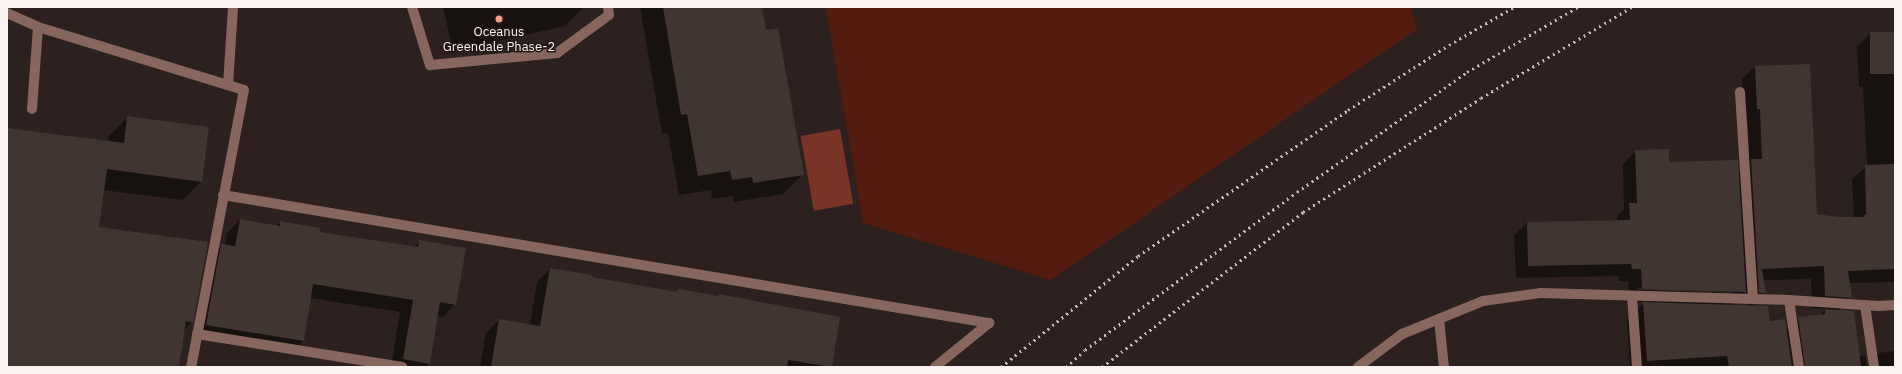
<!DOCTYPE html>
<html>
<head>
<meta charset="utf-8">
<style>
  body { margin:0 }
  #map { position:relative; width:1902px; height:374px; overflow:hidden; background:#2c211e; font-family:"IBM Plex Sans",sans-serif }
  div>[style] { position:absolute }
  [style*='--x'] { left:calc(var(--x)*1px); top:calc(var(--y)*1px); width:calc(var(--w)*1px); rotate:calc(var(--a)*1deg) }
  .green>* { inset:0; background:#541b11 }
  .water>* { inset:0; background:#7a3427; transform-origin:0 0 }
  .shadow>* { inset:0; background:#0007 }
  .building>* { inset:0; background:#413532; transform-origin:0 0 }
  .lane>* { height:10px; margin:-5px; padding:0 5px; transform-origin:5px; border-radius:5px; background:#87665e }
  .street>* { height:10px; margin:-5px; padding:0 5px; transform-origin:5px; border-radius:5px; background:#87665e }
  .rail>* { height:3px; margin-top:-1.5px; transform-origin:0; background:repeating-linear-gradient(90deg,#c5bcba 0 2px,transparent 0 6px) }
  .dots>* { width:11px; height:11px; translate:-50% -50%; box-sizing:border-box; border:2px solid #221715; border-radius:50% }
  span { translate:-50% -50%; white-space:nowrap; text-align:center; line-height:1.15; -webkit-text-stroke:3px #221715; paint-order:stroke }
  .poi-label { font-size:13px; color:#faf2f0 }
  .frame { position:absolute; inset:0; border:8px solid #faf2f0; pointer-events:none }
</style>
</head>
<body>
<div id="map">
  <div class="green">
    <i style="clip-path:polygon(826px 7px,1411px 7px,1417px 29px,1051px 280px,863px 223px)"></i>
  </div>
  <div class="water">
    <i style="left:840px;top:129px;width:76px;height:40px;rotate:80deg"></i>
  </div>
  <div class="shadow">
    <i style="clip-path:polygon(443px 7px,584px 7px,565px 26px,453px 51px)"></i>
    <i style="clip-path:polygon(640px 7px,761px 7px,765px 31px,803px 174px,783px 194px,734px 202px,733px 196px,712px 199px,711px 190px,679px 195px,668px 133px,662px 134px)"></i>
    <i style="clip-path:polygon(evenodd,1895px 33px,1895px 282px,1849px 283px,1851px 297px,1837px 311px,1859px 356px,1865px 355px,1866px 366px,1879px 353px,1895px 351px,1895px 367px,1630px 367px,1627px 320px,1645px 302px,1630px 302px,1628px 281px,1619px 281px,1619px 276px,1516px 278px,1514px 235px,1527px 223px,1617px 221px,1617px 217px,1624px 209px,1623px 164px,1636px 151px,1668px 163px,1738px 174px,1749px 162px,1748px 122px,1744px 122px,1742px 79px,1755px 67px,1816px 214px,1838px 218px,1854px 218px,1852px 179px,1867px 166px,1863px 87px,1859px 87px,1857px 46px,1870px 34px,1895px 33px,1811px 279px,1812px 308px,1826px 309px,1820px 315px,1799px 318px,1786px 331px,1769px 322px,1751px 306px,1765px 292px,1763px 280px,1811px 279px,1895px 33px,1637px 288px,1733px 291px,1733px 293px,1637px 290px,1637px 288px,1895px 33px,1746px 291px,1747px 306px,1731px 306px,1746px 291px)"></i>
    <i style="clip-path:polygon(128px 117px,201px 181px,183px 200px,103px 190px,98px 228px,192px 322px,183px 331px,178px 367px,7px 367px,7px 129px,108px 142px,109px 136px)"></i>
    <i style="clip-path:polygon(240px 220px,276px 226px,281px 222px,319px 233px,413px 248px,420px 241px,455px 304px,443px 317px,437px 316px,428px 367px,391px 367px,400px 312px,310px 298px,303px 341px,290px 354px,193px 337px,209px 258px,222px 245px,225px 245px,227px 233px)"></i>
    <i style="clip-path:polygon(550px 269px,591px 278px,676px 293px,678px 290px,718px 297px,719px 295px,839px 318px,831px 367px,480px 367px,486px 333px,499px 320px,530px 325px,537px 282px)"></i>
  </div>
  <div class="building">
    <i style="clip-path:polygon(663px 7px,762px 7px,766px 30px,778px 28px,804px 175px,753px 183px,752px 177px,732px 180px,730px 171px,698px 176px,687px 114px,681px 115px)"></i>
    <i style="left:1895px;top:32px;width:42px;height:25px;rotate:90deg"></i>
    <i style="clip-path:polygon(1810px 64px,1817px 214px,1838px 217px,1864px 217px,1864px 215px,1866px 215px,1865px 165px,1895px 164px,1895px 269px,1848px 271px,1852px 298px,1825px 296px,1824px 266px,1762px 269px,1766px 293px,1759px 293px,1751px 159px,1762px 159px,1760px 109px,1757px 109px,1755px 66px)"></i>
    <i style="clip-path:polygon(127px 116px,209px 127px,202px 182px,107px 169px,99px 227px,208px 242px,193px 323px,186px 321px,179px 367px,7px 367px,7px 128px,124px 143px)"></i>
    <i style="clip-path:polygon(1669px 149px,1669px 162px,1738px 160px,1746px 292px,1642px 289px,1641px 269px,1632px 269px,1631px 264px,1528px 266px,1527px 222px,1630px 220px,1629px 203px,1637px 203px,1635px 150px)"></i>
    <i style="clip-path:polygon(240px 219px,280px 226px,280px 221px,320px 228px,320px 232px,418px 247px,419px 240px,466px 248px,456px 305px,440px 302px,430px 364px,403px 359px,413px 300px,313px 284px,304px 341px,206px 325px,221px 244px,235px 246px)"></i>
    <i style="clip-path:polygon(550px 268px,592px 275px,592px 277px,677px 292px,678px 289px,719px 296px,719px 294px,840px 317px,832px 367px,788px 360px,787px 367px,491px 367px,499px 319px,540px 326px)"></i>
    <i style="clip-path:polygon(1643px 302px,1768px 306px,1770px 321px,1785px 319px,1792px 367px,1729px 367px,1727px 356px,1647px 361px)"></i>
    <i style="clip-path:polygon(1825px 309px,1854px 311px,1861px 367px,1805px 367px,1798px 317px,1825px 314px)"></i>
  </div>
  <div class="lane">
    <i style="--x:32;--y:109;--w:82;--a:-85.8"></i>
    <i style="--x:1865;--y:305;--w:63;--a:81.7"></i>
  </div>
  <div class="street">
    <i style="--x:412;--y:7;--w:61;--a:72.8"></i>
    <i style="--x:430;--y:65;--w:128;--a:-5.4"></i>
    <i style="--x:557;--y:53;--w:64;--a:-36.2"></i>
    <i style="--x:609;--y:15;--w:8;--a:-97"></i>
    <i style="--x:7;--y:13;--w:34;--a:24"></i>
    <i style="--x:38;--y:27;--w:215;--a:17"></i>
    <i style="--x:244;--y:90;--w:282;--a:100.8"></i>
    <i style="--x:228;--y:85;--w:78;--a:-86.3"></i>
    <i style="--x:1740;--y:92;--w:206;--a:86.4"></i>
    <i style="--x:223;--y:195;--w:777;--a:9.49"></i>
    <i style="--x:1632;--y:296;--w:71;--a:86"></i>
    <i style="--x:1789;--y:300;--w:68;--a:81.5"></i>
    <i style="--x:1439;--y:319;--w:48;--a:84.1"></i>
    <i style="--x:197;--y:334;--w:208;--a:9.1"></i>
    <i style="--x:935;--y:367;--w:70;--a:-39.2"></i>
    <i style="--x:1358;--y:367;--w:55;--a:-36.9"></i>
    <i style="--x:1402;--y:334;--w:87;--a:-22.2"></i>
    <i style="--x:1483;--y:301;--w:59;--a:-7.9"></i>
    <i style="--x:1541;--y:293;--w:248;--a:1.6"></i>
    <i style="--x:1789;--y:300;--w:89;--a:3.9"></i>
    <i style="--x:1878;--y:306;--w:17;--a:-3"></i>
  </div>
  <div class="rail">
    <i style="--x:1001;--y:367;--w:176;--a:-39"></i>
    <i style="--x:1138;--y:256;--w:256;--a:-34.8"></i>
    <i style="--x:1348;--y:110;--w:120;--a:-32.8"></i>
    <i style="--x:1449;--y:45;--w:75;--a:-30.3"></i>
    <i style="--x:1066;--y:367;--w:25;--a:-42"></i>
    <i style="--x:1085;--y:350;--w:264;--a:-36.7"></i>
    <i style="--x:1297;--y:192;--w:208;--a:-35.2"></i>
    <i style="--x:1467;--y:72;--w:129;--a:-30.4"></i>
    <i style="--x:1102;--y:367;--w:254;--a:-37.6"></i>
    <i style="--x:1303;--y:212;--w:211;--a:-32.6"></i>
    <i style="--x:1481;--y:98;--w:176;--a:-31.1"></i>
  </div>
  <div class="dots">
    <i style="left:499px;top:19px;background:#f49d8b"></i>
  </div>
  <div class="poi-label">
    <span style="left:499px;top:40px">Oceanus<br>Greendale Phase-2</span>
  </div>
  <div class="frame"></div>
</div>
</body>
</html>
